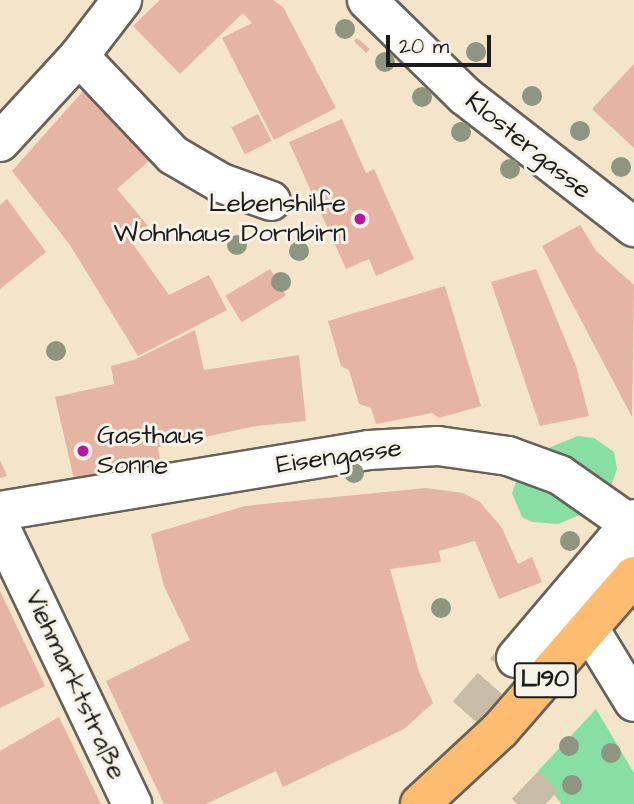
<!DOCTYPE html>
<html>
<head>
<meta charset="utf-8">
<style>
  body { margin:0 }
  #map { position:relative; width:634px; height:804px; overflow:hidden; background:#f3e4ca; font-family:"Architects Daughter",sans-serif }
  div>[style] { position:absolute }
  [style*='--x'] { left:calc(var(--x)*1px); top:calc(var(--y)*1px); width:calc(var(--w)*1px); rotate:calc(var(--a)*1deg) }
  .green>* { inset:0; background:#87dfa4 }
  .building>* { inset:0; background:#e6b4a3; transform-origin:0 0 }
  .minor-tunnel>* { height:38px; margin-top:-19px; transform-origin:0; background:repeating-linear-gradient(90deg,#c8bca7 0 38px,transparent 0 57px) }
  .roads { filter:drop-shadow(2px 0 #676259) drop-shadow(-2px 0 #676259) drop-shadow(0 2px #676259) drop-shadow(0 -2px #676259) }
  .minor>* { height:38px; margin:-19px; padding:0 19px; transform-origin:19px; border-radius:19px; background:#fff }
  .major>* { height:38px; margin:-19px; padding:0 19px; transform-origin:19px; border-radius:19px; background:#fdbc6f }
  .trees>* { width:20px; height:20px; margin:-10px; border-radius:50%; background:#8e9681 }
  .dots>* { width:19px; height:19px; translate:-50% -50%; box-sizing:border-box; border:4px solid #f7f3e8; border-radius:50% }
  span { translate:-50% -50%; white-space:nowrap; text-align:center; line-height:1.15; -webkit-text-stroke:6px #f7f3e8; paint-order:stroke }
  .shield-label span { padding:2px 5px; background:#f7f3e8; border:2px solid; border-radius:5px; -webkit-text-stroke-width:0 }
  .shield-label { font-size:24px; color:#1c1c1c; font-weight:700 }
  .street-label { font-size:26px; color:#1c1c1c }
  .poi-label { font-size:26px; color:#1c1c1c }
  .right { translate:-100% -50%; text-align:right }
  .left { translate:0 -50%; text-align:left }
  .scale { position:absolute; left:386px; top:35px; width:105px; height:32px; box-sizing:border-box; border:4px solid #1c1c1c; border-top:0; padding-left:9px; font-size:21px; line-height:24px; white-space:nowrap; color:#1c1c1c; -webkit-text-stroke:5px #f7f3e8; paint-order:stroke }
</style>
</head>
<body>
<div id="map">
  <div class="green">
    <i style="clip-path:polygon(578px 436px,594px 438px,614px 452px,617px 469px,611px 486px,536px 453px)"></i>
    <i style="clip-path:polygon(520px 471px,587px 512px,558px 524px,532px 522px,522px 517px,512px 493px)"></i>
    <i style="clip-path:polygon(596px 709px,634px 773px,634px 804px,561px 804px,538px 771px)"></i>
  </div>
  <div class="building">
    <i style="clip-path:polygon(160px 0,273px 0,283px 7px,336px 108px,274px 140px,222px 38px,252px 23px,243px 13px,180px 74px,133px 26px)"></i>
    <i style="clip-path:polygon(357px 38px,370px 49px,366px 53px,354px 41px)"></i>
    <i style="clip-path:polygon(634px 64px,634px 148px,592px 109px)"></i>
    <i style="clip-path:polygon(92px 81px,157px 154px,117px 189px,148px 226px,130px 240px,169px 295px,209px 275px,227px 310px,138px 356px,70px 245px,12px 171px)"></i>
    <i style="left:258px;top:114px;width:30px;height:30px;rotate:63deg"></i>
    <i style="clip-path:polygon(342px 119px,366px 173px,374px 169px,414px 259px,376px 276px,369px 259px,346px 269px,289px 142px)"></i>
    <i style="clip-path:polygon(7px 199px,46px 252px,0 289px,0 205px)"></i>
    <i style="clip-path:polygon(580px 225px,596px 251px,634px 285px,632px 417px,542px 246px)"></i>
    <i style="left:270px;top:269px;width:31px;height:52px;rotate:59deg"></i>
    <i style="clip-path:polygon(536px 269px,576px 366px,589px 416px,540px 426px,491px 282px)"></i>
    <i style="clip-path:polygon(445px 286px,481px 406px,439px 418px,432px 413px,376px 424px,371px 408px,359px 404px,349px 370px,341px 366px,328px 321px)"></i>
    <i style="clip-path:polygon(195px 330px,204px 370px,299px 355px,306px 421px,256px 426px,158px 447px,160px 460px,74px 479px,55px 397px,114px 384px,111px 366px,134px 360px)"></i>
    <i style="clip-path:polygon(0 460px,7px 476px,0 478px)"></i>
    <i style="clip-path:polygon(426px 488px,463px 493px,480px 502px,502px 528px,518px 564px,532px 557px,542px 582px,499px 599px,475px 541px,439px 551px,441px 562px,390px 569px,419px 672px,433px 703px,404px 729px,283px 787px,276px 771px,206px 804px,164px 804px,106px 681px,190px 640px,164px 586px,151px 534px,245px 506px)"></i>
    <i style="clip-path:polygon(0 591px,45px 686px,0 708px)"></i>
    <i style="clip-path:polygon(59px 717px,101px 804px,0 804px,0 751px)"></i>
  </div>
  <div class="minor-tunnel">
    <i style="--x:467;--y:714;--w:74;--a:-48.8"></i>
    <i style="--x:525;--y:785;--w:28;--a:44"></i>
  </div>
  <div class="roads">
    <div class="minor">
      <i style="--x:367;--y:0;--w:137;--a:44.4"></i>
      <i style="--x:465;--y:96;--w:214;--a:37.8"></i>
      <i style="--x:79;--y:56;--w:137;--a:46.5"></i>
      <i style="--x:173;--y:155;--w:56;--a:30.3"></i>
      <i style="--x:221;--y:183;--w:53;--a:19.8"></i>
      <i style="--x:0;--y:142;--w:117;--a:-47.4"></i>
      <i style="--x:79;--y:56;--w:71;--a:-52.5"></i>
      <i style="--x:0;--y:511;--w:374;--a:-9.4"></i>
      <i style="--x:369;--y:450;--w:69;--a:-3.3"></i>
      <i style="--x:438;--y:446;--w:71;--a:8.1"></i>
      <i style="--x:508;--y:456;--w:55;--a:20.1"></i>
      <i style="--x:560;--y:475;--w:85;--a:35"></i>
      <i style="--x:630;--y:524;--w:32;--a:83"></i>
      <i style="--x:0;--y:527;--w:307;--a:64.5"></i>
      <i style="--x:590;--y:630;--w:84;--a:58.6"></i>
      <i style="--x:516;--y:658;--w:182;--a:-49.7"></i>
    </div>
    <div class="major">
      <i style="--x:420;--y:804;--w:109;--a:-42.8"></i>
      <i style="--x:500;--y:730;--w:204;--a:-49"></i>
    </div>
  </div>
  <div class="trees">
    <i style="left:345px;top:29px"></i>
    <i style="left:476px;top:52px"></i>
    <i style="left:385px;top:62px"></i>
    <i style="left:532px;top:96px"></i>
    <i style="left:422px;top:97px"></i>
    <i style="left:580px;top:131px"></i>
    <i style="left:461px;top:132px"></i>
    <i style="left:621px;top:167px"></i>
    <i style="left:510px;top:169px"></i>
    <i style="left:237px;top:245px"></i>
    <i style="left:299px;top:251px"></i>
    <i style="left:281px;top:282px"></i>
    <i style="left:56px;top:351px"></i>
    <i style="left:354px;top:473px"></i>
    <i style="left:570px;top:541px"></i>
    <i style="left:441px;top:608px"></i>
    <i style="left:569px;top:746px"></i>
    <i style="left:611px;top:753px"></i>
    <i style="left:572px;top:785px"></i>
  </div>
  <div class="dots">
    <i style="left:360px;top:219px;background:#b5179e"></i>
    <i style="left:83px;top:451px;background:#b5179e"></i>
  </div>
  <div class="shield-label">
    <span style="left:545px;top:680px">L190</span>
  </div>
  <div class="street-label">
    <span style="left:528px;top:146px;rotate:39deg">Klostergasse</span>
    <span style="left:339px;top:457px;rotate:-8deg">Eisengasse</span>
    <span style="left:75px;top:685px;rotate:65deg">Viehmarktstraße</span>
  </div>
  <div class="poi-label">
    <span class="right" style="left:346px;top:219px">Lebenshilfe<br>Wohnhaus Dornbirn</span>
    <span class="left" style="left:97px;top:451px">Gasthaus<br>Sonne</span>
  </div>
  <div class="scale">20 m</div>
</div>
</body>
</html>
